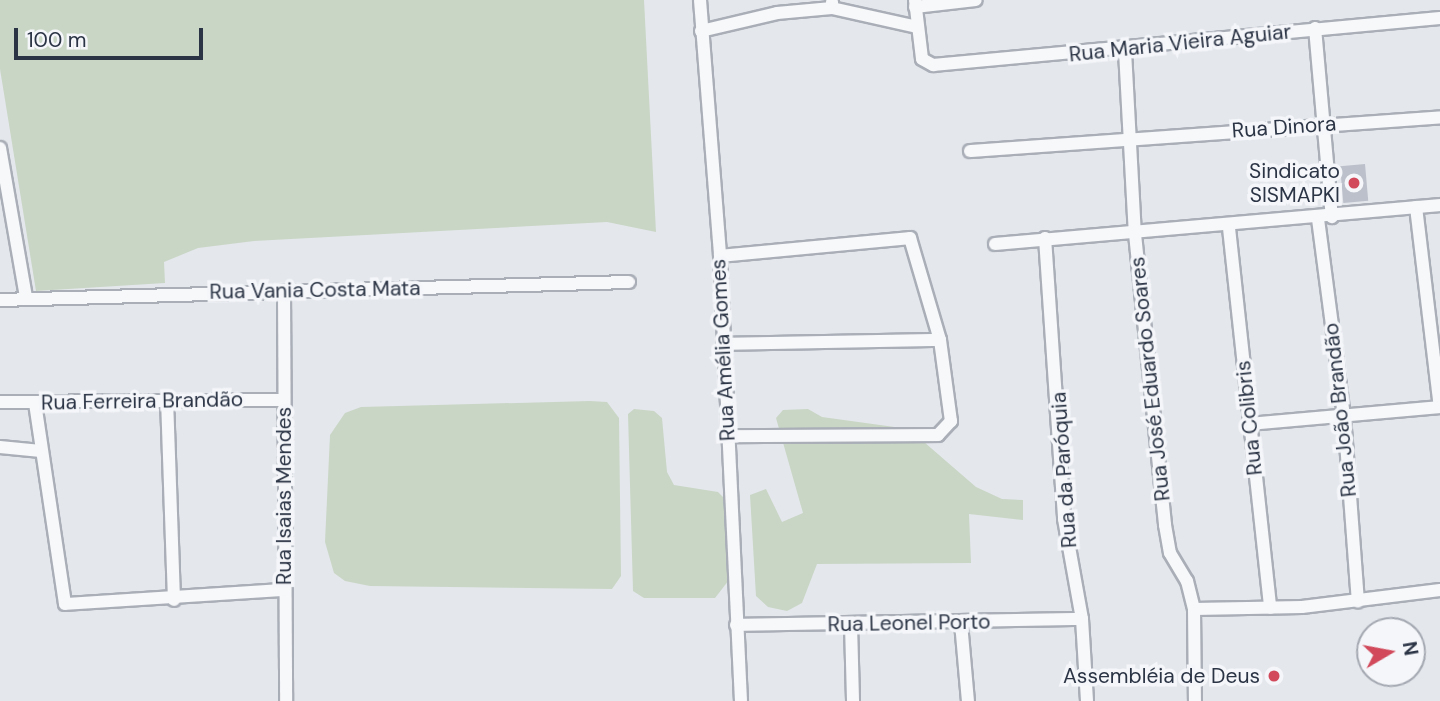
<!DOCTYPE html>
<html>
<head>
<meta charset="utf-8">
<style>
  body { margin:0 }
  #map { position:relative; width:1440px; height:701px; overflow:hidden; background:#e4e7ec; font-family:"DM Sans",sans-serif }
  div>[style] { position:absolute }
  [style*='--x'] { left:calc(var(--x)*1px); top:calc(var(--y)*1px); width:calc(var(--w)*1px); rotate:calc(var(--a)*1deg) }
  .green>* { inset:0; background:#c9d6c5 }
  .building>* { inset:0; background:#bbc0ca; transform-origin:0 0 }
  .roads { filter:drop-shadow(2px 0 #a9aeb7) drop-shadow(-2px 0 #a9aeb7) drop-shadow(0 2px #a9aeb7) drop-shadow(0 -2px #a9aeb7) }
  .minor>* { height:12px; margin:-6px; padding:0 6px; transform-origin:6px; border-radius:6px; background:#f7f8fa }
  .dots>* { width:19px; height:19px; translate:-50% -50%; box-sizing:border-box; border:4px solid #f4f6f9; border-radius:50% }
  span { translate:-50% -50%; white-space:nowrap; text-align:center; line-height:1.15; -webkit-text-stroke:7px #f4f6f9; paint-order:stroke }
  .street-label { font-size:21px; color:#2b3445 }
  .poi-label { font-size:21px; color:#2b3445 }
  .right { translate:-100% -50%; text-align:right }
  .north { position:absolute; left:1356px; top:617px; width:70px; height:70px; box-sizing:border-box; background:#f4f6f9; border:2px solid #a4a8b1; border-radius:50%; rotate:80deg; font-size:19px; font-weight:700; line-height:28px; text-align:center; color:#2b3445 }
  .north::after { content:''; display:block; margin:auto; width:24px; height:32px; background:#d1495b; clip-path:polygon(50% 0,100% 100%,50% 72%,0 100%) }
  .scale { position:absolute; left:14px; top:28px; width:189px; height:32px; box-sizing:border-box; border:4px solid #2b3445; border-top:0; padding-left:9px; font-size:21px; line-height:24px; white-space:nowrap; color:#2b3445; -webkit-text-stroke:5px #f4f6f9; paint-order:stroke }
</style>
</head>
<body>
<div id="map">
  <div class="green">
    <i style="clip-path:polygon(0 0,644px 0,656px 232px,607px 222px,254px 241px,198px 248px,164px 262px,165px 283px,36px 291px,0 69px)"></i>
    <i style="clip-path:polygon(590px 401px,607px 402px,619px 418px,621px 576px,612px 589px,370px 586px,345px 581px,334px 573px,325px 542px,330px 435px,345px 413px,361px 407px)"></i>
    <i style="clip-path:polygon(634px 409px,654px 411px,662px 418px,667px 472px,674px 485px,718px 492px,725px 499px,729px 580px,715px 598px,644px 598px,633px 591px,628px 414px)"></i>
    <i style="clip-path:polygon(808px 409px,822px 417px,909px 429px,976px 487px,1002px 499px,1023px 500px,1023px 520px,969px 514px,971px 563px,817px 564px,802px 603px,787px 611px,768px 607px,756px 596px,750px 495px,766px 489px,782px 522px,803px 513px,776px 418px,783px 410px)"></i>
  </div>
  <div class="building">
    <i style="left:1365px;top:164px;width:37px;height:25px;rotate:85deg"></i>
  </div>
  <div class="roads">
    <div class="minor">
      <i style="--x:700;--y:0;--w:257;--a:85.5"></i>
      <i style="--x:720;--y:256;--w:445;--a:87.3"></i>
      <i style="--x:915;--y:0;--w:59;--a:83.2"></i>
      <i style="--x:922;--y:59;--w:13;--a:29"></i>
      <i style="--x:933;--y:65;--w:509;--a:-5.3"></i>
      <i style="--x:832;--y:2;--w:6;--a:90"></i>
      <i style="--x:832;--y:8;--w:88;--a:12.5"></i>
      <i style="--x:915;--y:7;--w:61;--a:-6.5"></i>
      <i style="--x:1315;--y:28;--w:190;--a:84.9"></i>
      <i style="--x:701;--y:31;--w:78;--a:-13.3"></i>
      <i style="--x:777;--y:13;--w:55;--a:-5.2"></i>
      <i style="--x:1125;--y:51;--w:183;--a:86.9"></i>
      <i style="--x:1135;--y:234;--w:293;--a:84.1"></i>
      <i style="--x:1165;--y:525;--w:28;--a:80"></i>
      <i style="--x:1170;--y:553;--w:33;--a:59"></i>
      <i style="--x:1187;--y:581;--w:29;--a:76"></i>
      <i style="--x:1194;--y:609;--w:92;--a:89.4"></i>
      <i style="--x:0;--y:148;--w:151;--a:80.1"></i>
      <i style="--x:970;--y:151;--w:471;--a:-4.1"></i>
      <i style="--x:1416;--y:207;--w:201;--a:83.2"></i>
      <i style="--x:1318;--y:219;--w:199;--a:82.5"></i>
      <i style="--x:1344;--y:416;--w:186;--a:85.7"></i>
      <i style="--x:1229;--y:228;--w:382;--a:83.8"></i>
      <i style="--x:1045;--y:238;--w:282;--a:86.1"></i>
      <i style="--x:1064;--y:519;--w:102;--a:79.8"></i>
      <i style="--x:1082;--y:619;--w:82;--a:86.5"></i>
      <i style="--x:995;--y:244;--w:447;--a:-5"></i>
      <i style="--x:720;--y:256;--w:191;--a:-5.4"></i>
      <i style="--x:910;--y:238;--w:106;--a:73.6"></i>
      <i style="--x:940;--y:340;--w:82;--a:82.3"></i>
      <i style="--x:951;--y:421;--w:19;--a:133"></i>
      <i style="--x:938;--y:435;--w:211;--a:179.7"></i>
      <i style="--x:284;--y:291;--w:410;--a:89.7"></i>
      <i style="--x:0;--y:300;--w:629;--a:-1.64"></i>
      <i style="--x:723;--y:344;--w:217;--a:-1.1"></i>
      <i style="--x:167;--y:399;--w:201;--a:88"></i>
      <i style="--x:0;--y:402;--w:283;--a:-0.4"></i>
      <i style="--x:35;--y:403;--w:203;--a:81.5"></i>
      <i style="--x:65;--y:604;--w:219;--a:-3.7"></i>
      <i style="--x:1249;--y:424;--w:192;--a:-5.1"></i>
      <i style="--x:0;--y:447;--w:41;--a:5.6"></i>
      <i style="--x:1194;--y:609;--w:108;--a:-1.1"></i>
      <i style="--x:1302;--y:607;--w:139;--a:-7"></i>
      <i style="--x:961;--y:623;--w:78;--a:84.9"></i>
      <i style="--x:851;--y:624;--w:77;--a:88.5"></i>
      <i style="--x:736;--y:625;--w:346;--a:-1"></i>
    </div>
  </div>
  <div class="dots">
    <i style="left:1354px;top:183px;background:#d1495b"></i>
    <i style="left:1274px;top:676px;background:#d1495b"></i>
  </div>
  <div class="street-label">
    <span style="left:1180px;top:43px;rotate:-6deg">Rua Maria Vieira Aguiar</span>
    <span style="left:1284px;top:127px;rotate:-4deg">Rua Dinora</span>
    <span style="left:315px;top:290px;rotate:-1deg">Rua Vania Costa Mata</span>
    <span style="left:723px;top:350px;rotate:-93deg">Rua Amélia Gomes</span>
    <span style="left:1150px;top:379px;rotate:-96deg">Rua José Eduardo Soares</span>
    <span style="left:142px;top:401px;rotate:-1deg">Rua Ferreira Brandão</span>
    <span style="left:1340px;top:410px;rotate:-96deg">Rua João Brandão</span>
    <span style="left:1249px;top:418px;rotate:-96deg">Rua Colibris</span>
    <span style="left:1064px;top:470px;rotate:-94deg">Rua da Paróquia</span>
    <span style="left:284px;top:496px;rotate:-90deg">Rua Isaias Mendes</span>
    <span style="left:909px;top:623px;rotate:-1deg">Rua Leonel Porto</span>
  </div>
  <div class="poi-label">
    <span class="right" style="left:1340px;top:183px">Sindicato<br>SISMAPKI</span>
    <span class="right" style="left:1260px;top:676px">Assembléia de Deus</span>
  </div>
  <div class="north">N</div>
  <div class="scale">100 m</div>
</div>
</body>
</html>
